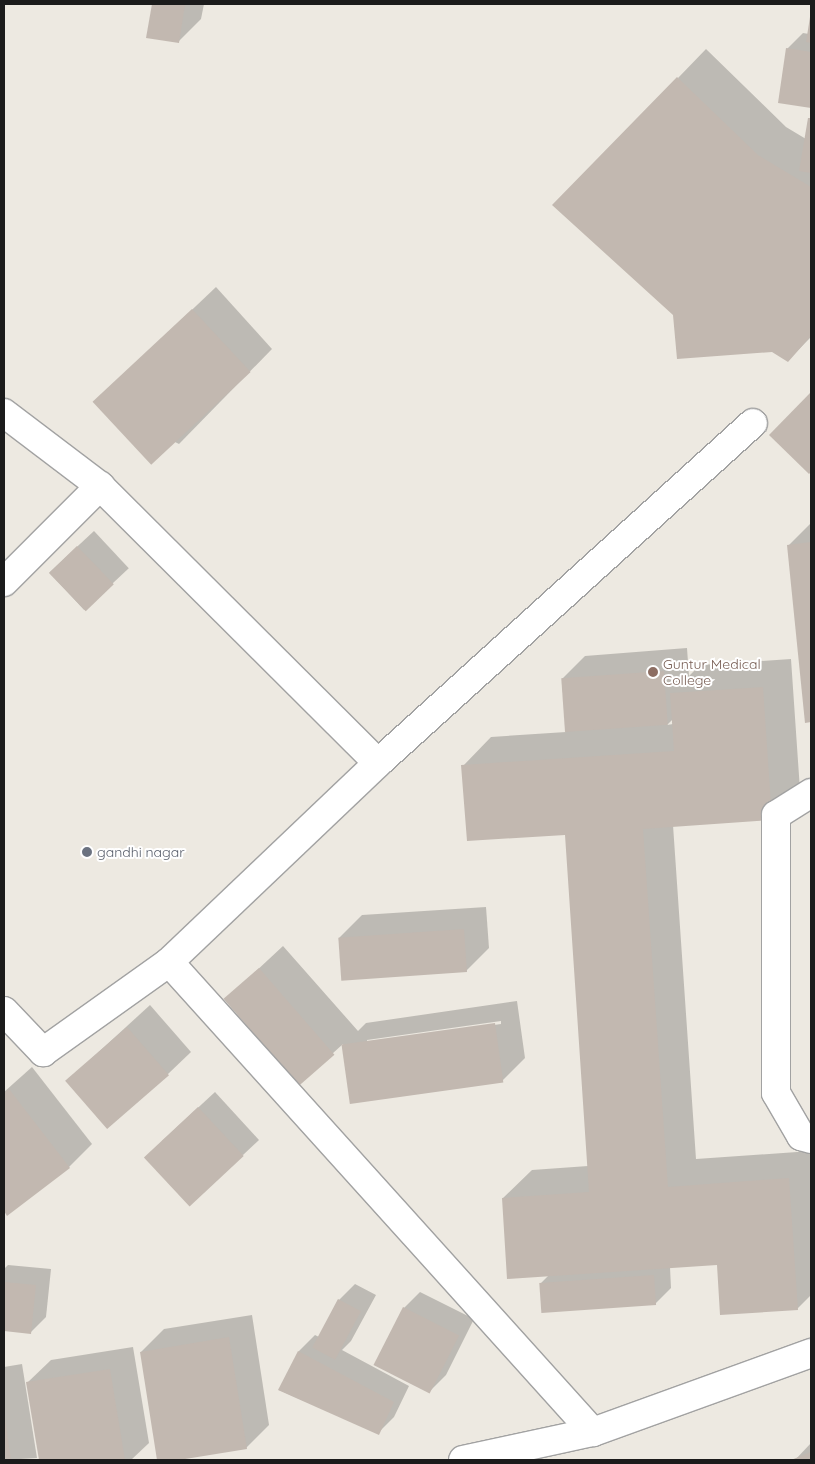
<!DOCTYPE html>
<html>
<head>
<meta charset="utf-8">
<style>
  body { margin:0 }
  #map { position:relative; width:815px; height:1464px; overflow:hidden; background:#ede9e1; font-family:Quicksand,sans-serif }
  div>[style] { position:absolute }
  [style*='--x'] { left:calc(var(--x)*1px); top:calc(var(--y)*1px); width:calc(var(--w)*1px); rotate:calc(var(--a)*1deg) }
  .shadow>* { inset:0; background:#0003; transform-origin:0 0 }
  .building>* { inset:0; background:#c2b8b0; transform-origin:0 0 }
  .roads { filter:drop-shadow(1px 0 #a2a2a2) drop-shadow(-1px 0 #a2a2a2) drop-shadow(0 1px #a2a2a2) drop-shadow(0 -1px #a2a2a2) }
  .minor>* { height:28px; margin:-14px; padding:0 14px; transform-origin:14px; border-radius:14px; background:#fff }
  .tertiary>* { height:28px; margin:-14px; padding:0 14px; transform-origin:14px; border-radius:14px; background:#fff }
  .dots>* { width:14px; height:14px; translate:-50% -50%; box-sizing:border-box; border:2px solid #fff; border-radius:50% }
  span { translate:-50% -50%; white-space:nowrap; text-align:center; line-height:1.15; -webkit-text-stroke:4px #fff; paint-order:stroke }
  .education-label { font-size:14px; color:#785e54 }
  .left { translate:0 -50%; text-align:left }
  .worship-label { font-size:14px; color:#5b616d }
  .frame { position:absolute; inset:0; border:5px solid #1b1b1b; pointer-events:none }
</style>
</head>
<body>
<div id="map">
  <div class="shadow">
    <i style="clip-path:polygon(153px 4px,204px 4px,201px 19px,178px 42px,148px 37px)"></i>
    <i style="clip-path:polygon(811px 19px,811px 107px,779px 101px,787px 49px,803px 33px,809px 34px)"></i>
    <i style="clip-path:polygon(706px 49px,786px 127px,806px 139px,811px 116px,811px 337px,788px 360px,678px 78px)"></i>
    <i style="clip-path:polygon(216px 287px,272px 349px,179px 444px,95px 402px)"></i>
    <i style="clip-path:polygon(811px 394px,811px 471px,809px 473px,771px 435px)"></i>
    <i style="clip-path:polygon(811px 523px,811px 721px,807px 721px,789px 545px)"></i>
    <i style="left:94px;top:531px;width:51px;height:61px;rotate:47deg"></i>
    <i style="clip-path:polygon(evenodd,687px 648px,689px 676px,700px 665px,791px 659px,800px 790px,772px 818px,673px 825px,696px 1159px,811px 1151px,811px 1295px,797px 1309px,718px 1263px,670px 1267px,671px 1288px,655px 1304px,540px 1284px,549px 1275px,503px 1198px,532px 1170px,588px 1166px,566px 833px,463px 766px,491px 737px,566px 732px,562px 679px,585px 656px,687px 648px,673px 719px,673px 724px,667px 725px,673px 719px)"></i>
    <i style="clip-path:polygon(486px 907px,489px 948px,466px 971px,339px 938px,362px 915px)"></i>
    <i style="clip-path:polygon(evenodd,283px 946px,358px 1031px,366px 1023px,517px 1001px,525px 1058px,502px 1081px,351px 1102px,343px 1044px,300px 1083px,225px 1000px,283px 946px,501px 1021px,501px 1024px,367px 1043px,367px 1040px,501px 1021px)"></i>
    <i style="clip-path:polygon(150px 1005px,191px 1052px,168px 1074px,67px 1081px)"></i>
    <i style="clip-path:polygon(32px 1067px,92px 1144px,69px 1167px,7px 1214px,4px 1209px,4px 1092px)"></i>
    <i style="clip-path:polygon(215px 1092px,259px 1140px,243px 1155px,162px 1141px)"></i>
    <i style="clip-path:polygon(8px 1265px,51px 1269px,46px 1317px,30px 1333px,4px 1330px,4px 1269px)"></i>
    <i style="clip-path:polygon(355px 1284px,376px 1295px,351px 1341px,342px 1350px,409px 1386px,394px 1417px,378px 1433px,279px 1390px,299px 1351px,315px 1335px,319px 1337px,339px 1300px)"></i>
    <i style="clip-path:polygon(420px 1292px,474px 1319px,446px 1375px,430px 1391px,404px 1308px)"></i>
    <i style="clip-path:polygon(252px 1315px,269px 1425px,246px 1448px,159px 1460px,141px 1352px,164px 1329px)"></i>
    <i style="clip-path:polygon(133px 1347px,149px 1443px,131px 1460px,41px 1460px,27px 1383px,51px 1360px)"></i>
    <i style="clip-path:polygon(22px 1364px,37px 1458px,4px 1460px,4px 1367px)"></i>
    <i style="clip-path:polygon(811px 1443px,811px 1460px,795px 1460px)"></i>
  </div>
  <div class="building">
    <i style="clip-path:polygon(152px 4px,185px 4px,179px 43px,146px 38px)"></i>
    <i style="clip-path:polygon(810px 17px,811px 17px,811px 43px,806px 42px)"></i>
    <i style="clip-path:polygon(786px 48px,811px 52px,811px 108px,778px 103px)"></i>
    <i style="clip-path:polygon(677px 77px,758px 155px,811px 187px,811px 336px,788px 362px,772px 352px,677px 359px,673px 315px,552px 205px)"></i>
    <i style="clip-path:polygon(808px 118px,811px 118px,811px 173px,799px 171px)"></i>
    <i style="left:192px;top:309px;width:86px;height:136px;rotate:47deg"></i>
    <i style="clip-path:polygon(811px 392px,811px 472px,809px 474px,769px 435px)"></i>
    <i style="clip-path:polygon(811px 542px,811px 722px,805px 723px,787px 545px)"></i>
    <i style="left:77px;top:546px;width:53px;height:39px;rotate:46deg"></i>
    <i style="left:664px;top:671px;width:54px;height:103px;rotate:86deg"></i>
    <i style="clip-path:polygon(763px 687px,772px 820px,643px 829px,668px 1187px,789px 1178px,798px 1310px,720px 1315px,717px 1265px,507px 1279px,502px 1198px,589px 1192px,565px 835px,467px 841px,461px 765px,674px 751px,670px 693px)"></i>
    <i style="left:464px;top:929px;width:43px;height:126px;rotate:86deg"></i>
    <i style="left:259px;top:968px;width:115px;height:47px;rotate:49deg"></i>
    <i style="left:495px;top:1023px;width:60px;height:155px;rotate:82deg"></i>
    <i style="left:127px;top:1027px;width:64px;height:82px;rotate:49deg"></i>
    <i style="clip-path:polygon(9px 1089px,70px 1168px,7px 1216px,4px 1211px,4px 1093px)"></i>
    <i style="left:198px;top:1107px;width:67px;height:74px;rotate:47deg"></i>
    <i style="left:654px;top:1275px;width:30px;height:115px;rotate:86deg"></i>
    <i style="clip-path:polygon(4px 1282px,36px 1285px,31px 1334px,4px 1331px)"></i>
    <i style="left:338px;top:1299px;width:26px;height:55px;rotate:28deg"></i>
    <i style="left:403px;top:1307px;width:63px;height:65px;rotate:27deg"></i>
    <i style="clip-path:polygon(229px 1337px,247px 1449px,179px 1460px,157px 1460px,140px 1352px)"></i>
    <i style="clip-path:polygon(298px 1351px,394px 1402px,379px 1435px,278px 1390px)"></i>
    <i style="clip-path:polygon(110px 1369px,125px 1460px,39px 1460px,26px 1382px)"></i>
    <i style="clip-path:polygon(4px 1419px,5px 1419px,11px 1460px,4px 1460px)"></i>
    <i style="clip-path:polygon(811px 1452px,811px 1460px,791px 1460px)"></i>
  </div>
  <div class="roads">
    <div class="minor">
      <i style="--x:4;--y:413;--w:121;--a:37.2"></i>
      <i style="--x:100;--y:486;--w:392;--a:44.9"></i>
      <i style="--x:4;--y:582;--w:136;--a:-45"></i>
      <i style="--x:811;--y:793;--w:41;--a:147.8"></i>
      <i style="--x:776;--y:815;--w:278;--a:90"></i>
      <i style="--x:776;--y:1093;--w:50;--a:59.8"></i>
      <i style="--x:801;--y:1136;--w:10;--a:17"></i>
      <i style="--x:169;--y:962;--w:633;--a:47.95"></i>
      <i style="--x:4;--y:1011;--w:57;--a:46.4"></i>
      <i style="--x:43;--y:1052;--w:155;--a:-35.5"></i>
      <i style="--x:169;--y:962;--w:289;--a:-43.6"></i>
      <i style="--x:378;--y:763;--w:506;--a:-42.2"></i>
    </div>
    <div class="tertiary">
      <i style="--x:463;--y:1460;--w:133;--a:-12.2"></i>
      <i style="--x:593;--y:1432;--w:232;--a:-19.9"></i>
    </div>
  </div>
  <div class="dots">
    <i style="left:653px;top:672px;background:#8d6e63"></i>
    <i style="left:87px;top:852px;background:#6b7280"></i>
  </div>
  <div class="education-label">
    <span class="left" style="left:663px;top:672px">Guntur Medical<br>College</span>
  </div>
  <div class="worship-label">
    <span class="left" style="left:97px;top:852px">gandhi nagar</span>
  </div>
  <div class="frame"></div>
</div>
</body>
</html>
